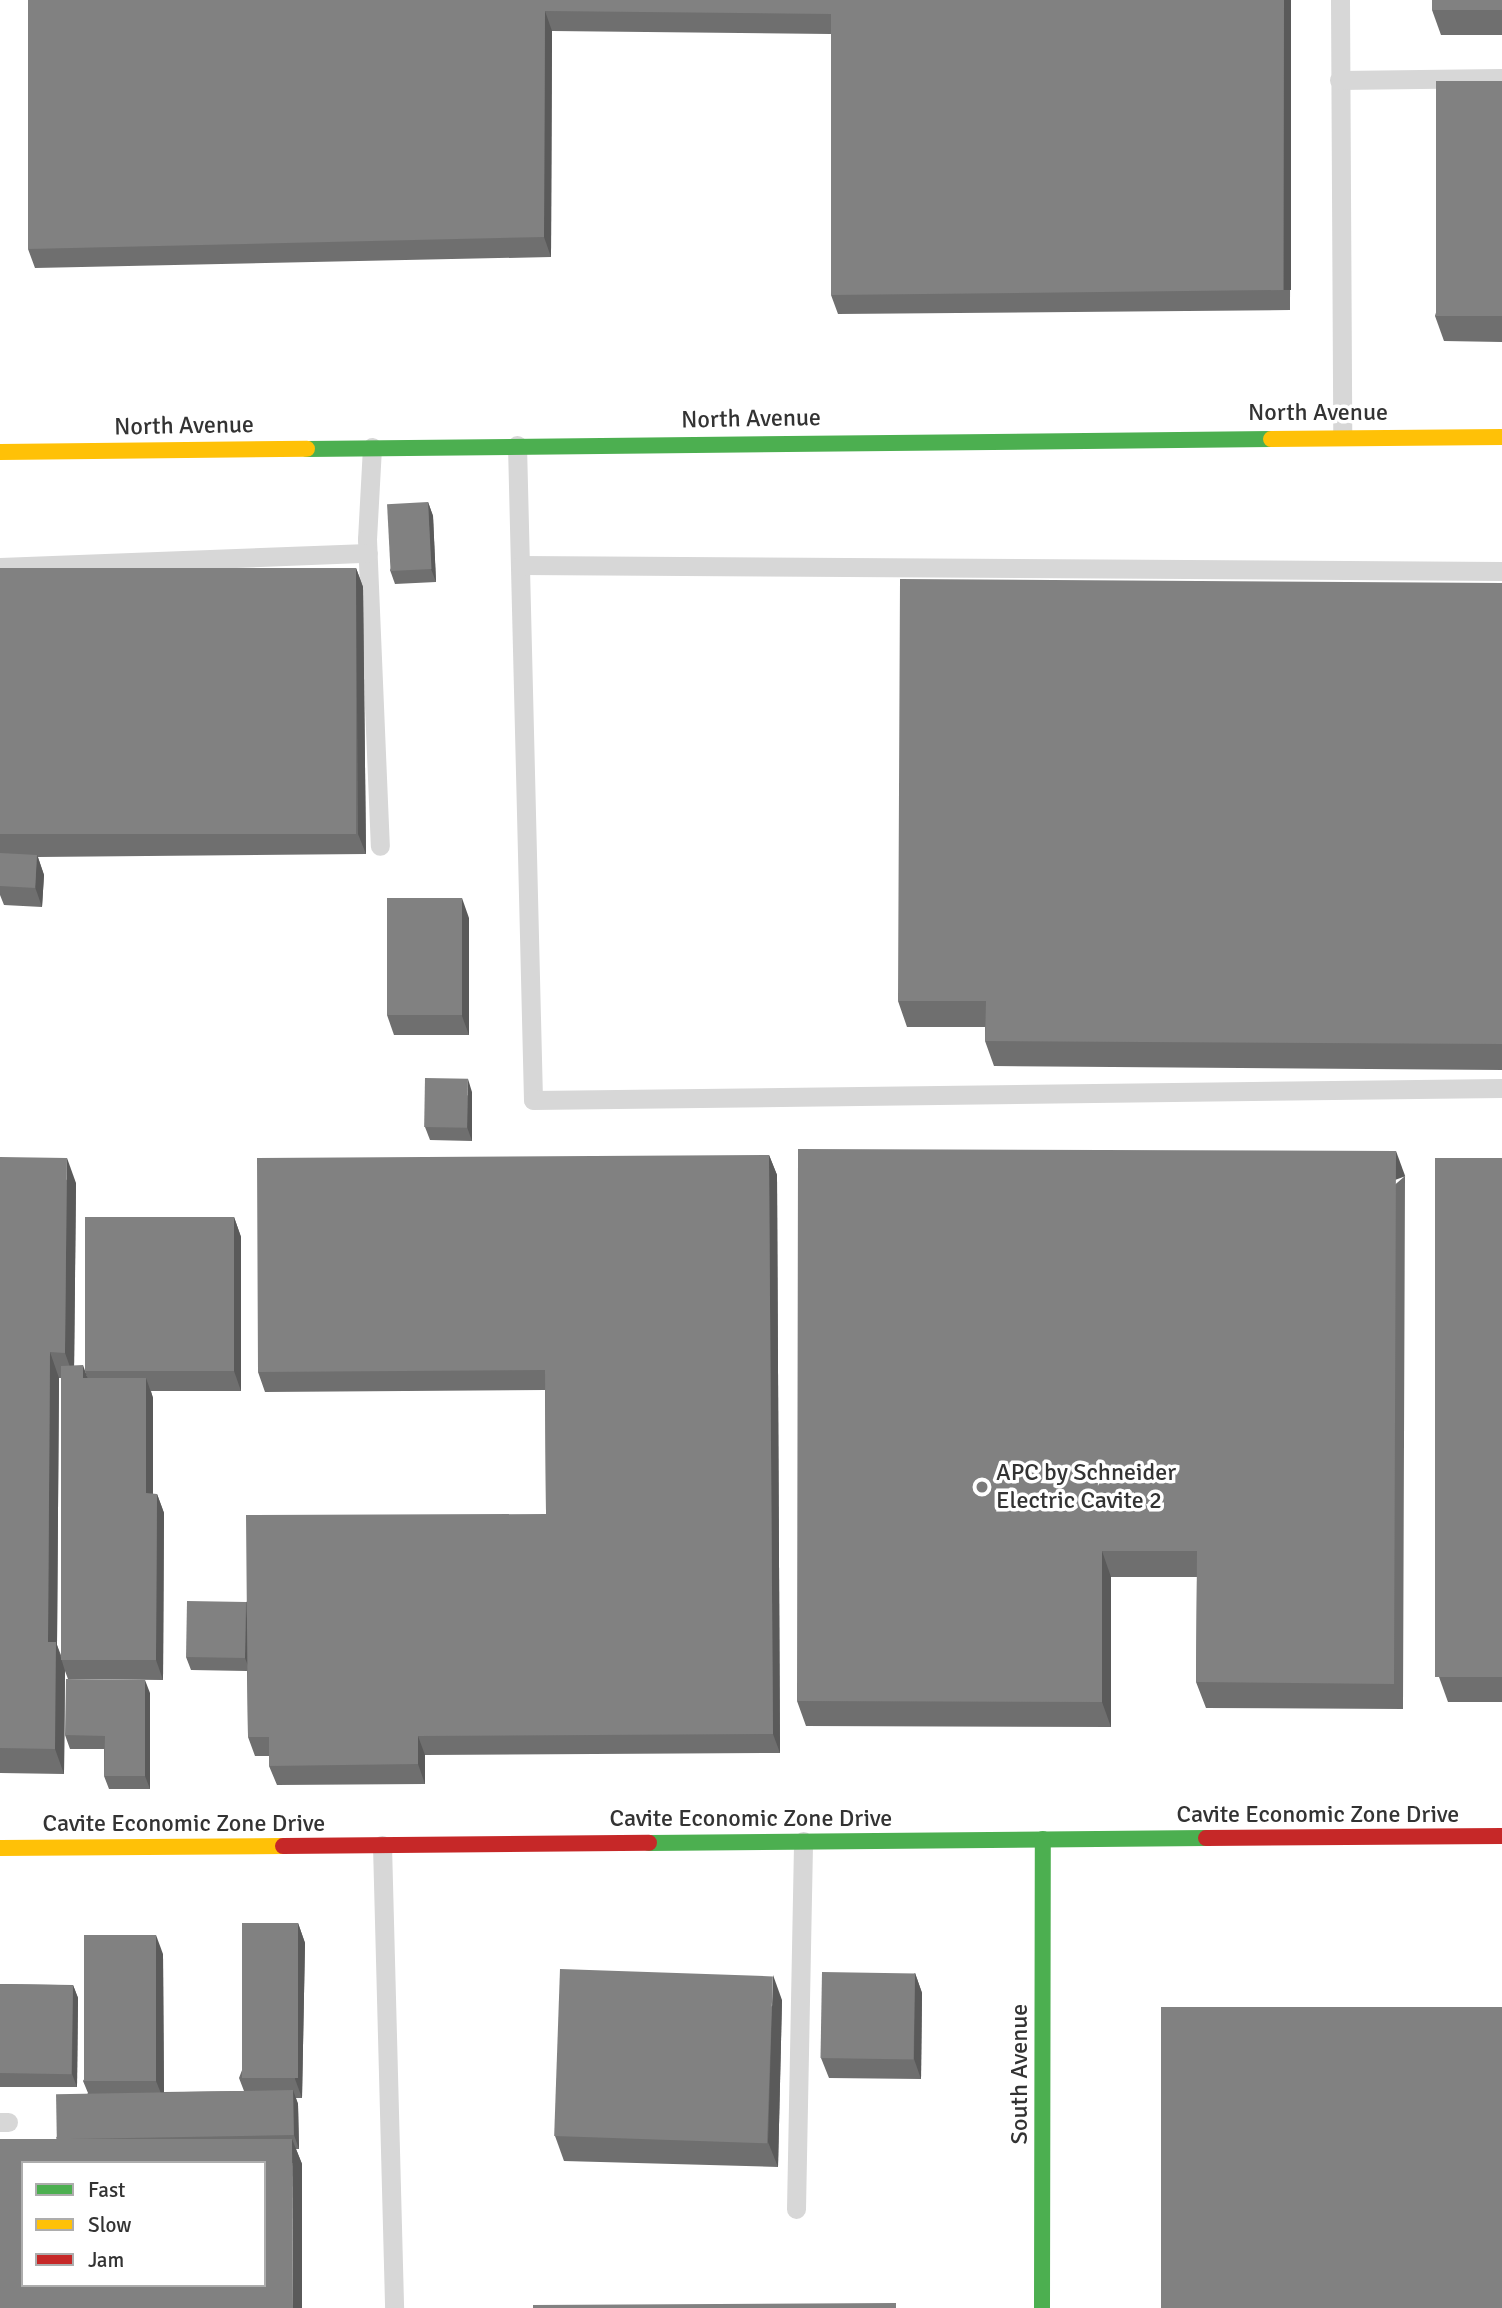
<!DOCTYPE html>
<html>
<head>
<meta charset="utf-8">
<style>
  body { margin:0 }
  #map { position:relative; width:1502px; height:2308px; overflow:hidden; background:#fff; font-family:Signika,sans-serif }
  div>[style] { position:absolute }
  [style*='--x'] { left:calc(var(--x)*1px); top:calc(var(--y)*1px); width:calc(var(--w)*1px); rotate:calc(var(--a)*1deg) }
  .lane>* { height:19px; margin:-9.5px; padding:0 9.5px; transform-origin:9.5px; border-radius:9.5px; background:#d7d7d7 }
  .fast>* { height:16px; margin:-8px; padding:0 8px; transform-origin:8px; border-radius:8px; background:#4caf50 }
  .slow>* { height:16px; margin:-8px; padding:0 8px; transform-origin:8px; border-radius:8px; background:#ffc107 }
  .jam>* { height:16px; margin:-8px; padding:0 8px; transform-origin:8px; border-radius:8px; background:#c62828 }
  .wall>* { inset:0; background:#6f6f6f }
  .shaded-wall>* { inset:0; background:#5a5a5a; transform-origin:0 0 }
  .building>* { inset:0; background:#818181; transform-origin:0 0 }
  .dots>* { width:19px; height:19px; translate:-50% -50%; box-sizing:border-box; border:4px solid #fff; border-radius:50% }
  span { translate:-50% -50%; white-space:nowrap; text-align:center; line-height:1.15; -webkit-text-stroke:7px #fff; paint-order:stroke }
  .street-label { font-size:24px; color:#333 }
  .poi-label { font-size:24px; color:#333 }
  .left { translate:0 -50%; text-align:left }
  .legend { position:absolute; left:21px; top:2161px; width:245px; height:126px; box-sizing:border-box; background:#fff; border:2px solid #adadad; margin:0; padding:9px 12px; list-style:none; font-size:21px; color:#333 }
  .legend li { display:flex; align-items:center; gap:14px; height:35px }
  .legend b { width:35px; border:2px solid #adadad }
</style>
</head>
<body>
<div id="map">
  <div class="lane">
    <i style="--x:1340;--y:0;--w:435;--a:89.7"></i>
    <i style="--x:1339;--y:80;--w:163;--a:-0.7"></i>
    <i style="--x:517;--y:445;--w:655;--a:88.6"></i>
    <i style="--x:533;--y:1100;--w:969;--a:-0.71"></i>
    <i style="--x:372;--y:447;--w:92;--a:93.1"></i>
    <i style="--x:367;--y:539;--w:307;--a:87.6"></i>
    <i style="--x:521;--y:565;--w:981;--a:0.35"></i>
    <i style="--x:0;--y:567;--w:368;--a:-2.2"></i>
    <i style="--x:382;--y:1845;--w:463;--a:88.5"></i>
    <i style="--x:0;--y:2122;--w:8;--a:0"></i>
    <i style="--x:796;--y:2209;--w:368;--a:-88.9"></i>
  </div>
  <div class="fast">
    <i style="--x:307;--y:449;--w:964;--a:-0.59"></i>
    <i style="--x:649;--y:1843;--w:557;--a:-0.51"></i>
    <i style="--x:1042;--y:2308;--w:469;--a:-89.9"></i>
  </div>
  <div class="slow">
    <i style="--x:1271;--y:439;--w:231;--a:-0.5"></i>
    <i style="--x:0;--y:452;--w:307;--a:-0.6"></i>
    <i style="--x:0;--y:1848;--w:283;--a:-0.4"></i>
  </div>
  <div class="jam">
    <i style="--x:1206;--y:1838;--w:296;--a:-0.4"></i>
    <i style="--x:283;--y:1846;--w:366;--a:-0.5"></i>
  </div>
  <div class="wall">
    <i style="clip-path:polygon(28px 0,1291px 0,1290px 310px,838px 314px,831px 295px,831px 34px,552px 31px,551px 257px,35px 268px,28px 249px)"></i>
    <i style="clip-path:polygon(1502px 0,1502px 35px,1441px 35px,1432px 10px)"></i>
    <i style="clip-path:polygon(1502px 81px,1502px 342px,1444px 341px,1435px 316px)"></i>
    <i style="clip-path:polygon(428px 502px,433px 516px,436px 582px,395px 584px,390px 570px)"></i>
    <i style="clip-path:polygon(356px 568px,363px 587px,366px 854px,38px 857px,44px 875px,42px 907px,4px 905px,0 895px,0 572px)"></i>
    <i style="clip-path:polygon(1502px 583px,1502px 1070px,994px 1066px,985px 1041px,985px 1027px,907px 1027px,898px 1001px)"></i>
    <i style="clip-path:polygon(469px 918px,469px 1035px,394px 1035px,387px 1015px)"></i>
    <i style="clip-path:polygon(472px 1092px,472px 1141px,430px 1140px,425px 1127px)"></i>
    <i style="clip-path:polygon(769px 1155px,777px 1175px,780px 1753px,425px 1755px,425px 1784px,277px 1785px,269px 1766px,269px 1756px,255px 1756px,248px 1737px,247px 1671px,191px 1670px,186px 1657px,246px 1602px,546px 1514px,545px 1390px,265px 1392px,258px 1372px)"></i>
    <i style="clip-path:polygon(evenodd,0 1157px,76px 1183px,74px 1366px,87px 1378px,85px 1371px,234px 1217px,241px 1237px,241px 1391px,151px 1391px,153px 1398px,153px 1494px,157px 1494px,164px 1513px,163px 1680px,68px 1679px,65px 1671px,64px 1774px,0 1773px,0 1157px,59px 1378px,61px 1378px,61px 1655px,57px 1645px,59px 1378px)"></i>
    <i style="clip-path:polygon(1502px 1158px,1502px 1702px,1448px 1702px,1439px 1677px)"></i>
    <i style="clip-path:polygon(1405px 1176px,1403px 1709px,1206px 1708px,1196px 1682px,1197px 1577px,1111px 1577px,1111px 1727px,806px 1726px,797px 1701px)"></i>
    <i style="clip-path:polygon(150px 1693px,150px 1789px,109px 1789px,104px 1776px,104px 1749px,70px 1749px,65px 1735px)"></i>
    <i style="clip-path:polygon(298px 1923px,305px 1943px,302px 2098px,296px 2098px,298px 2104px,299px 2149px,296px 2149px,302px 2164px,57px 2139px,56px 2138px,88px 2093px,83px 2081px,163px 1954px,164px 2092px,244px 2091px,239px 2078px)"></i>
    <i style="clip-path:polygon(915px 1973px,922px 1993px,921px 2079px,829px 2078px,821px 2058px)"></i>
    <i style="clip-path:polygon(0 1984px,73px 1985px,78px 1998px,77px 2087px,0 2087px)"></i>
    <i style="clip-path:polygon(782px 2000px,778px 2167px,564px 2161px,555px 2136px)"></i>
  </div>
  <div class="shaded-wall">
    <i style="left:1284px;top:0;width:7px;height:290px"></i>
    <i style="clip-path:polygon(545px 11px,552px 31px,551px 257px,544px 237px)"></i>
    <i style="clip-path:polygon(428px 502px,433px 516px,436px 582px,431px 569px)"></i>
    <i style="clip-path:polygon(356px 568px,363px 587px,366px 854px,358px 834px)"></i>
    <i style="clip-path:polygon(37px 855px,44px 875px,42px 907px,35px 887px)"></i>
    <i style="clip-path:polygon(462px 898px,469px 918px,469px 1035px,462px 1016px)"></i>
    <i style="clip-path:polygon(468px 1079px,472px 1092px,472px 1141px,467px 1127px)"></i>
    <i style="left:1396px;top:1151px;width:27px;height:533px;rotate:70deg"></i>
    <i style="clip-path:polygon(769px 1155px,777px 1175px,780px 1753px,773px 1734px)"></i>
    <i style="clip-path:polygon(67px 1158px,76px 1183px,74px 1378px,65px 1353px)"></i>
    <i style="clip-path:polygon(234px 1217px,241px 1237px,241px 1391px,234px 1371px)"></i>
    <i style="clip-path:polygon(50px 1352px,59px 1378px,57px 1645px,65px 1671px,64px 1774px,55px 1749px,48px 1642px)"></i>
    <i style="clip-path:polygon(83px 1365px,90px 1385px,83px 1378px)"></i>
    <i style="clip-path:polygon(146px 1378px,153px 1398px,153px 1513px,146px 1493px)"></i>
    <i style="clip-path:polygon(157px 1494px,164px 1513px,163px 1680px,156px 1660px)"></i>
    <i style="clip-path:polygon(1102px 1551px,1111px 1577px,1111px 1727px,1102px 1702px)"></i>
    <i style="clip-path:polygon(246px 1602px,250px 1671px,245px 1658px)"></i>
    <i style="clip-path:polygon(145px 1680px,150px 1693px,150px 1789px,145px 1776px)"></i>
    <i style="clip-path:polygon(418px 1736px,425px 1755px,425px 1784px,418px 1764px)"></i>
    <i style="clip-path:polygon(298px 1923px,305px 1943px,302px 2098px,295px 2079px)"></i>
    <i style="clip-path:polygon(156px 1935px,163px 1954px,164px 2101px,156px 2081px)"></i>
    <i style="clip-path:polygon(915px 1973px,922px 1993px,921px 2079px,914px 2059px)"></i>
    <i style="clip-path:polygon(773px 1975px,782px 2000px,778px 2167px,768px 2142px)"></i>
    <i style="clip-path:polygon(73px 1985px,78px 1998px,77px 2087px,72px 2074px)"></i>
    <i style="clip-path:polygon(293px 2090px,298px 2104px,299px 2149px,294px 2135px)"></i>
    <i style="clip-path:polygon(292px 2139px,302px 2164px,302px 2308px,293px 2308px)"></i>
  </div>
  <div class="building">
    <i style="clip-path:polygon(28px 0,1284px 0,1283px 290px,831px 295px,831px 14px,545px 11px,544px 237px,28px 249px)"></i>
    <i style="left:1432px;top:0;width:70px;height:10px"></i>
    <i style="left:1436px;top:81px;width:66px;height:235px"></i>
    <i style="left:428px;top:502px;width:67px;height:41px;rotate:87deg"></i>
    <i style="left:356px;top:568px;width:266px;height:356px;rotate:90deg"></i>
    <i style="clip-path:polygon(900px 579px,1502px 583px,1502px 1044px,985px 1041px,986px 1001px,898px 1001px)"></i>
    <i style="left:0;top:853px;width:37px;height:33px;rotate:3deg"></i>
    <i style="left:387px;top:898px;width:75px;height:117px"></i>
    <i style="left:425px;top:1078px;width:43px;height:49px;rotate:1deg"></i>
    <i style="clip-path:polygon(798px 1149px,1396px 1151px,1394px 1684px,1196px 1682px,1197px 1551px,1102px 1551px,1102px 1702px,797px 1701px)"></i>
    <i style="clip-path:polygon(769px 1155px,773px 1734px,418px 1736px,418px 1764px,269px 1766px,269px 1737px,248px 1737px,246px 1515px,546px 1514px,545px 1370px,258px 1372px,257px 1158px)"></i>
    <i style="clip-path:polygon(0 1157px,67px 1158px,65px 1353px,50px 1352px,48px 1642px,56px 1642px,55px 1749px,0 1748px)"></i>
    <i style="left:1435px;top:1158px;width:67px;height:519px"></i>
    <i style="left:85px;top:1217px;width:149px;height:154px"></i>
    <i style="clip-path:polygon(83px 1365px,83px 1378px,146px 1378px,146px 1493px,157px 1494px,156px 1660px,61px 1660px,61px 1366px)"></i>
    <i style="left:187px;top:1601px;width:59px;height:56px;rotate:1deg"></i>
    <i style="clip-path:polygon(66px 1679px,145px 1680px,145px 1776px,104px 1776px,105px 1736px,65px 1735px)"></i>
    <i style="left:242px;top:1923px;width:56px;height:155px"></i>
    <i style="left:84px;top:1935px;width:72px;height:146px"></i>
    <i style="left:560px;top:1969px;width:213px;height:167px;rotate:2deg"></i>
    <i style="left:822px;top:1972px;width:93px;height:86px;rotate:1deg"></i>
    <i style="left:0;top:1984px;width:73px;height:89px;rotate:1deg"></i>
    <i style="left:1161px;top:2007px;width:341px;height:301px"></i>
    <i style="left:293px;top:2090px;width:45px;height:237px;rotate:89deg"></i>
    <i style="clip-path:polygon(evenodd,0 2139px,292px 2139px,293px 2308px,0 2308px,0 2139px,23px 2163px,264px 2163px,264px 2285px,23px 2285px,23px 2163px)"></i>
    <i style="clip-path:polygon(896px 2303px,896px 2308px,533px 2308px,533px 2305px)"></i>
  </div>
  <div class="dots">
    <i style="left:982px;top:1487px;background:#7a7a7a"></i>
  </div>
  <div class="street-label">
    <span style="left:1318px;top:413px">North Avenue</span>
    <span style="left:751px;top:419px;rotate:-1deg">North Avenue</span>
    <span style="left:184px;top:426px;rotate:-1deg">North Avenue</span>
    <span style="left:1318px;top:1815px">Cavite Economic Zone Drive</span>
    <span style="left:751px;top:1819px">Cavite Economic Zone Drive</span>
    <span style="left:184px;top:1824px">Cavite Economic Zone Drive</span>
    <span style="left:1020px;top:2074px;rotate:-90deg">South Avenue</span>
  </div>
  <div class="poi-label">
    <span class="left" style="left:996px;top:1487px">APC by Schneider<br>Electric Cavite 2</span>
  </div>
  <ul class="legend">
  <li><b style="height:9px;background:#4caf50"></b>Fast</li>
  <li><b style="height:9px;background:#ffc107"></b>Slow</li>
  <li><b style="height:9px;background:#c62828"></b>Jam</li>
  </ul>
</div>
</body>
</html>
